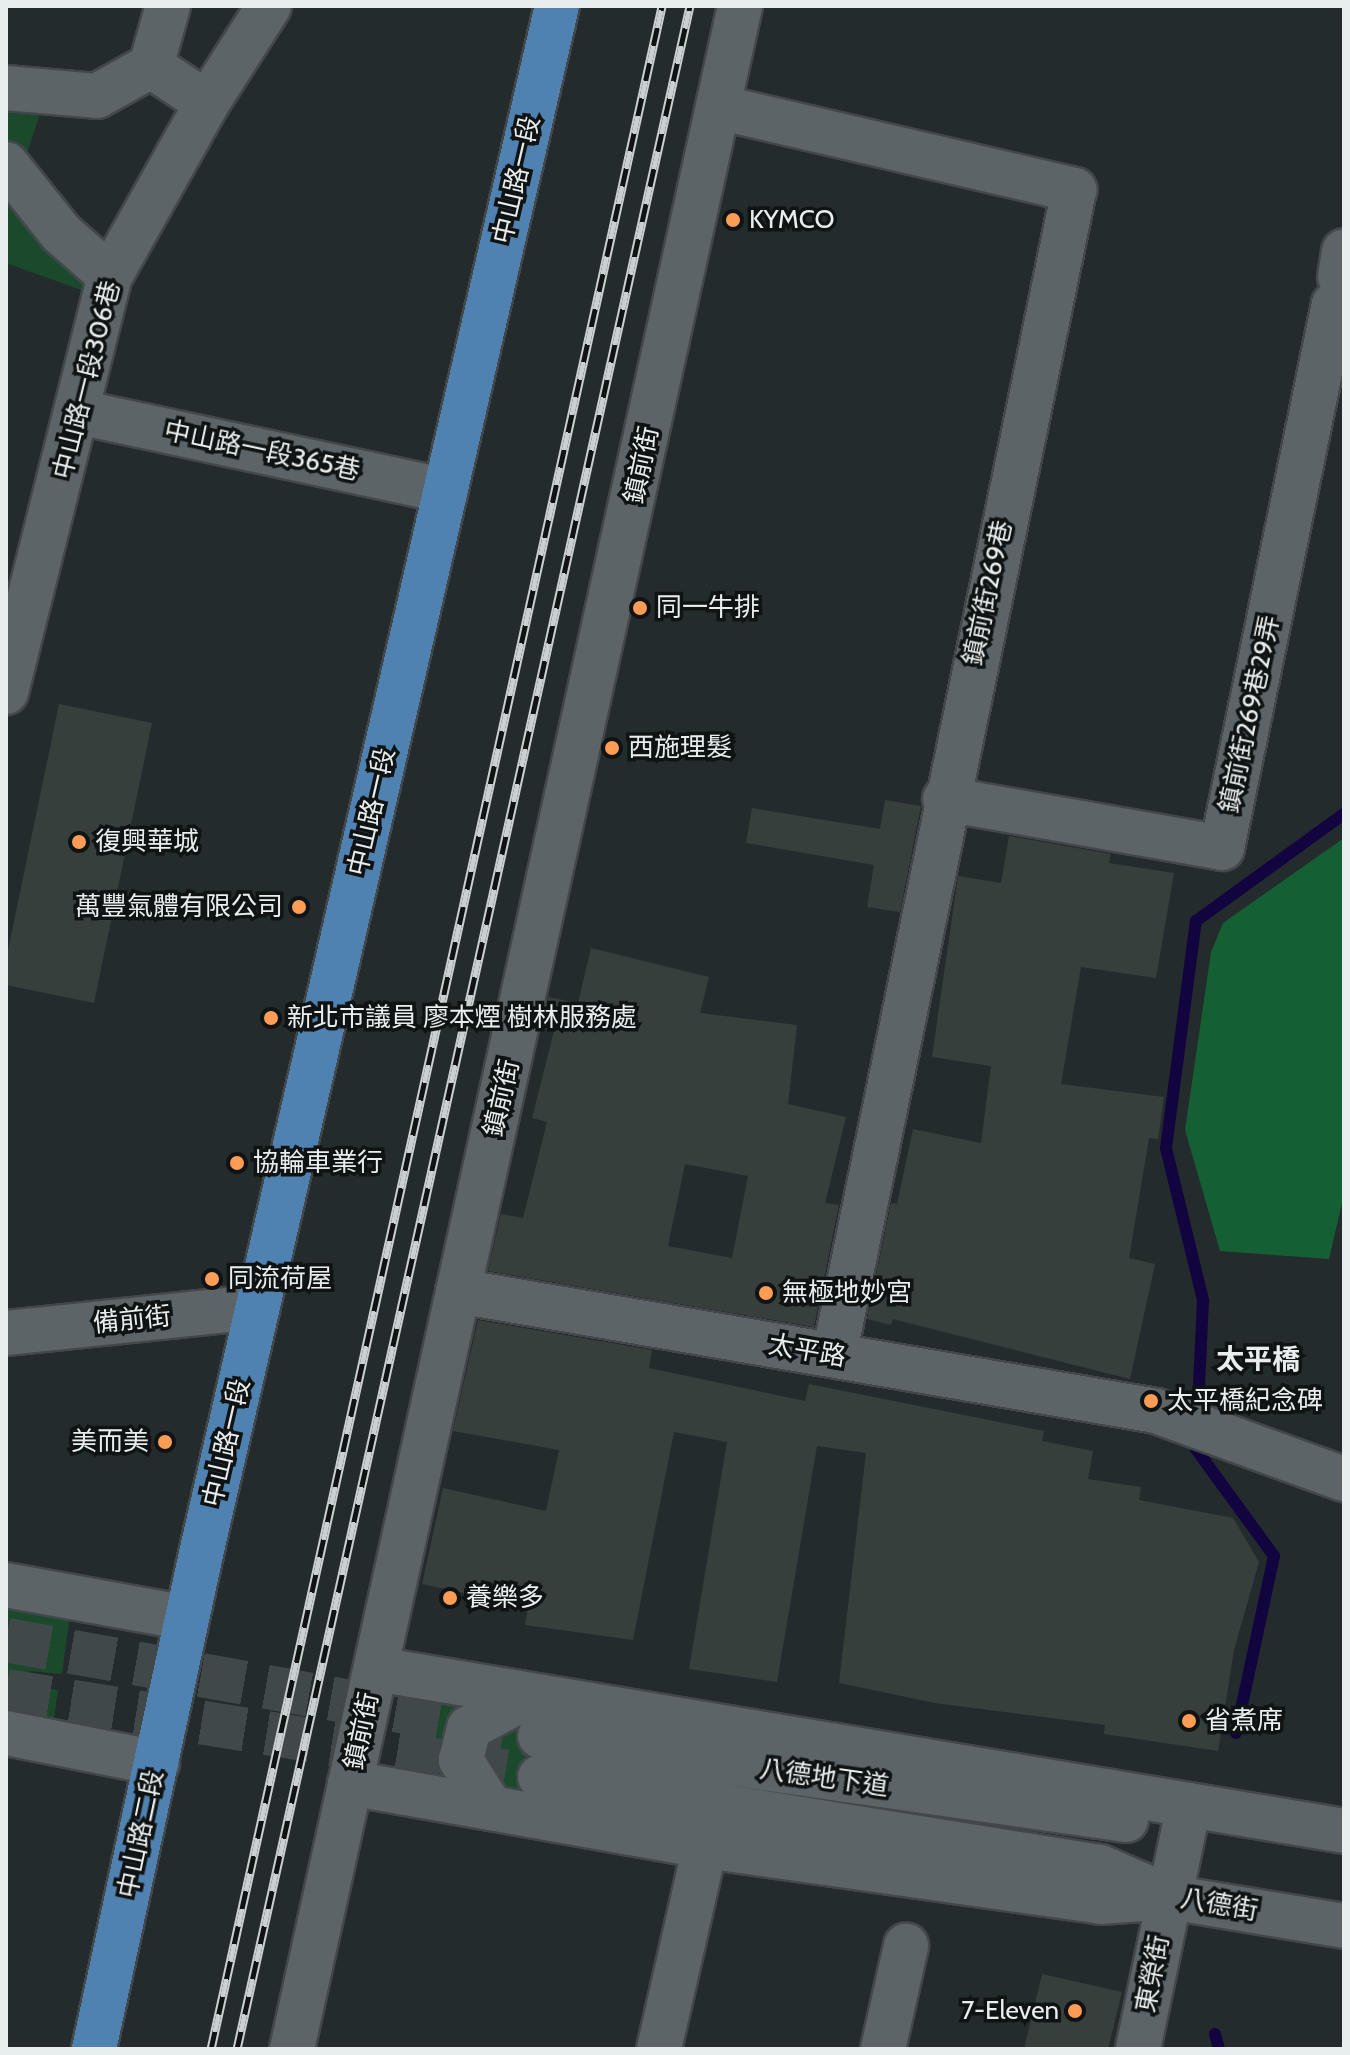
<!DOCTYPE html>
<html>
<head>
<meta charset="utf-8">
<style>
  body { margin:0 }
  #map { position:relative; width:1350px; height:2055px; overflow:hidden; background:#242b2d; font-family:Cabin,"Noto Sans TC",sans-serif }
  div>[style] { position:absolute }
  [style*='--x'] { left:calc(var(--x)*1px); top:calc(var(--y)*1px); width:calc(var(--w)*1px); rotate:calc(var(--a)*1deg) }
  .green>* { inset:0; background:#1a492b; transform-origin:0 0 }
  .forest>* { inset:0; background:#145f33 }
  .stream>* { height:12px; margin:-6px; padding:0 6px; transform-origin:6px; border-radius:6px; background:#12053f }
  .building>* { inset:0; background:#373f3d }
  .minor-tunnel>* { height:44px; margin-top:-22px; transform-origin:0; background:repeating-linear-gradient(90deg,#41484a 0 44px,transparent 0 66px) }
  .roads { filter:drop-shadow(2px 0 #42484a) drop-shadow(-2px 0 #42484a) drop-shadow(0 2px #42484a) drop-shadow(0 -2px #42484a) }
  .minor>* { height:44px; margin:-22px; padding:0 22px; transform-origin:22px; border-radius:22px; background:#5c6467 }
  .major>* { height:44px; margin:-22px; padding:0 22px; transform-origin:22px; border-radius:22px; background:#5082b1 }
  .rail>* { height:9px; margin-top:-4.5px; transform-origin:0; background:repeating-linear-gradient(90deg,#101314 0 18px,#cacfd1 0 36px); box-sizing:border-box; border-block:2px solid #cacfd1 }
  .dots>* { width:22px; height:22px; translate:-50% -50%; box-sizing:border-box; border:4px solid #101314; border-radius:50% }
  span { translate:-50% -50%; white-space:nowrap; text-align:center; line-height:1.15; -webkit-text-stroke:7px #101314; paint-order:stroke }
  .street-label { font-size:26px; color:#e8edee }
  .poi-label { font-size:26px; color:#e8edee }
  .left { translate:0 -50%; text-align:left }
  .right { translate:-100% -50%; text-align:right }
  .neighbourhood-label { font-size:28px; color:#e8edee; font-weight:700 }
  .frame { position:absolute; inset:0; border:8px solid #e8edee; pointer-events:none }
</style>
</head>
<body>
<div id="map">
  <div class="green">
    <i style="clip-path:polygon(6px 98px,43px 105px,22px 168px,6px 146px)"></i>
    <i style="clip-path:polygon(6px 177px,89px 265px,84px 291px,6px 263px)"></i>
    <i style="clip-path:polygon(8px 1598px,71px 1607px,62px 1674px,29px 1671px,25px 1685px,58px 1690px,54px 1719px,6px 1711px)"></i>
    <i style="left:438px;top:1698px;width:35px;height:86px;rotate:10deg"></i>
    <i style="clip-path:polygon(554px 1705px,534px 1808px,487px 1779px,488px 1744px,508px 1715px)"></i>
  </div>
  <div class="forest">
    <i style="clip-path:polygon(1344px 838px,1344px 1194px,1329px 1259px,1220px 1251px,1185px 1130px,1211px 952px,1223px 923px)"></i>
  </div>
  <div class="stream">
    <i style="--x:1236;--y:1733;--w:181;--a:-77.9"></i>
    <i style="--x:1274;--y:1556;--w:132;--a:-126.1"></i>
    <i style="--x:1196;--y:1449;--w:149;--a:-87.3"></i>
    <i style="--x:1203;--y:1300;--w:156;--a:-103.7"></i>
    <i style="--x:1166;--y:1148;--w:229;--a:-82.5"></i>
    <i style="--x:1196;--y:921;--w:183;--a:-35.9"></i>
    <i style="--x:1215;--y:2034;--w:16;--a:75"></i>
  </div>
  <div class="building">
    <i style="clip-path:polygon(59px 704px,152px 723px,94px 1003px,6px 985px,6px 960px)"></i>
    <i style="clip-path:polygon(885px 800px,921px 806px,900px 912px,867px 907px,874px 865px,746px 843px,752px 808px,880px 829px)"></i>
    <i style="clip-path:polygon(1009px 836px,1111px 854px,1109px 863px,1174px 873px,1156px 978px,1081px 967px,1061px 1084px,1164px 1097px,1158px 1139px,1149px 1138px,1129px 1258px,1155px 1264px,1130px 1379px,893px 1319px,891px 1325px,867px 1319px,891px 1203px,897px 1204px,913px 1129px,981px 1143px,991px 1066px,932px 1057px,958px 876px,1001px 883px)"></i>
    <i style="clip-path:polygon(evenodd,591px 948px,709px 977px,700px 1013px,797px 1025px,788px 1104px,846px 1117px,825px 1203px,839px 1205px,814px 1327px,488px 1271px,501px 1214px,523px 1218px,547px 1122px,532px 1118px,554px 1031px,542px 1028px,548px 997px,578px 1003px,591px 948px,685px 1164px,748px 1176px,732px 1258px,668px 1246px,685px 1164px)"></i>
    <i style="clip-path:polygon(478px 1320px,652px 1350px,649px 1368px,805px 1401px,809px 1384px,1044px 1431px,1042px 1441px,1093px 1451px,1088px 1479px,1141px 1487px,1139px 1500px,1233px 1518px,1259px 1562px,1234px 1650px,1218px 1751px,1104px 1734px,1105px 1725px,935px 1703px,839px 1683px,866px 1453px,817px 1446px,777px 1682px,689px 1669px,727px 1442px,674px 1432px,633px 1640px,525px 1625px,528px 1607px,422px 1584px,443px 1488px,546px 1511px,559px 1450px,453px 1431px)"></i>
    <i style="clip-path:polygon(1042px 1974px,1122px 1992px,1108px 2049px,1024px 2049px)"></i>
  </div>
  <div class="minor-tunnel">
    <i style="--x:6;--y:1640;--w:543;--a:10.19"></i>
    <i style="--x:6;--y:1691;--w:541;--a:9.15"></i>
  </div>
  <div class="roads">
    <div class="minor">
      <i style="--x:151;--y:66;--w:62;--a:-74.2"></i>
      <i style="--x:6;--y:88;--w:91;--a:5"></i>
      <i style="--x:97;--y:96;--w:62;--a:-29.1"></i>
      <i style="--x:151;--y:66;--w:67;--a:33.5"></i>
      <i style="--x:718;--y:107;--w:366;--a:13.1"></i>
      <i style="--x:1074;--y:190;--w:1190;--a:101.63"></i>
      <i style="--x:6;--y:164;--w:88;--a:51.4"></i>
      <i style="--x:61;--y:233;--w:65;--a:41.3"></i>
      <i style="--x:1340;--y:277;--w:26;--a:-81"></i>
      <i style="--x:79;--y:412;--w:375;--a:12.1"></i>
      <i style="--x:6;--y:692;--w:429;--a:-76"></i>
      <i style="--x:110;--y:276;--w:198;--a:-60.7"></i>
      <i style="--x:207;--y:103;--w:115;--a:-57.4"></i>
      <i style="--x:945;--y:799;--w:281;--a:10"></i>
      <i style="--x:1222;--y:848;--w:555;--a:-78.37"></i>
      <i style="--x:458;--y:1291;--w:708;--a:9.75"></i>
      <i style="--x:1156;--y:1411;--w:200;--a:19.9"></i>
      <i style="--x:6;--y:1333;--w:253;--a:-5.9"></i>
      <i style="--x:6;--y:1585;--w:184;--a:10.3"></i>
      <i style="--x:376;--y:1669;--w:981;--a:9.5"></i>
      <i style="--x:6;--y:1733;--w:154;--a:11.2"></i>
      <i style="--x:540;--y:1736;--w:592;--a:8.16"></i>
      <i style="--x:540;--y:1777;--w:567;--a:9.13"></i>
      <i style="--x:1100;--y:1867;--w:75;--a:23.5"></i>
      <i style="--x:1169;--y:1897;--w:177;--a:9.4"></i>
      <i style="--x:350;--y:1783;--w:361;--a:10.1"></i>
      <i style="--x:705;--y:1846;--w:400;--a:8"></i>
      <i style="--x:1101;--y:1902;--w:68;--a:-4.2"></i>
      <i style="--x:491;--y:1808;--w:57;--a:-122"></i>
      <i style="--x:461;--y:1760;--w:33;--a:-76"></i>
      <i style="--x:469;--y:1728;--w:69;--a:-28.4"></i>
      <i style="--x:292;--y:2049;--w:2092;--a:-77.63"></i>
      <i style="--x:659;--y:2049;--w:208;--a:-77.2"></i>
      <i style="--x:883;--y:2049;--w:106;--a:-77.4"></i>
      <i style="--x:1138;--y:2049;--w:249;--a:-78.2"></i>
    </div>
    <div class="major">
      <i style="--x:94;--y:2049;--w:516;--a:-77.8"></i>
      <i style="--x:203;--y:1545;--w:1579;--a:-77.05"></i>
    </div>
  </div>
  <div class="rail">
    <i style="--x:211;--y:2049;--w:2092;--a:-77.55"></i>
    <i style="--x:237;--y:2049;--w:2093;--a:-77.5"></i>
  </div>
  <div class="dots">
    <i style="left:733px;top:220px;background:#fd9d55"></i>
    <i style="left:640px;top:608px;background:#fd9d55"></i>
    <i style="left:612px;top:748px;background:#fd9d55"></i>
    <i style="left:79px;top:842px;background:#fd9d55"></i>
    <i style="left:299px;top:907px;background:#fd9d55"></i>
    <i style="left:271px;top:1018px;background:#fd9d55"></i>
    <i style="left:237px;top:1163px;background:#fd9d55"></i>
    <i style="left:212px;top:1279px;background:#fd9d55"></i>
    <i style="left:766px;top:1293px;background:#fd9d55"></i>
    <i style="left:1151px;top:1401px;background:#fd9d55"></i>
    <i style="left:165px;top:1442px;background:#fd9d55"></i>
    <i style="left:450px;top:1598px;background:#fd9d55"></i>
    <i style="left:1189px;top:1721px;background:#fd9d55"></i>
    <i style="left:1075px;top:2011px;background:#fd9d55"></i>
  </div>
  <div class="street-label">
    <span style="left:517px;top:180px;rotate:-77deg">中山路一段</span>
    <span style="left:87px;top:380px;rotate:-76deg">中山路一段306巷</span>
    <span style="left:262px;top:451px;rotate:12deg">中山路一段365巷</span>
    <span style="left:642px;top:465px;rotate:-78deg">鎮前街</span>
    <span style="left:988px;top:593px;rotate:-78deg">鎮前街269巷</span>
    <span style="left:1250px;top:714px;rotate:-78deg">鎮前街269巷29弄</span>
    <span style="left:372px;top:812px;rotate:-77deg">中山路一段</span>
    <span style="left:502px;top:1098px;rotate:-77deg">鎮前街</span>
    <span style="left:132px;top:1320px;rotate:-6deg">備前街</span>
    <span style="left:807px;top:1351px;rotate:10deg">太平路</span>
    <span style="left:227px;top:1443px;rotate:-77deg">中山路一段</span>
    <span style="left:362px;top:1731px;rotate:-78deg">鎮前街</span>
    <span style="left:824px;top:1778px;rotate:8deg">八德地下道</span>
    <span style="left:141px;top:1834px;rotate:-78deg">中山路二段</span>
    <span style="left:1219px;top:1905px;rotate:10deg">八德街</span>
    <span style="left:1153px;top:1974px;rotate:-79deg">東榮街</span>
  </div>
  <div class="poi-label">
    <span class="left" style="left:749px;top:220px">KYMCO</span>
    <span class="left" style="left:656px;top:608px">同一牛排</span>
    <span class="left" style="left:628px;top:748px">西施理髮</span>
    <span class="left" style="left:95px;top:842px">復興華城</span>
    <span class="right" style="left:283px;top:907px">萬豐氣體有限公司</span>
    <span class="left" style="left:287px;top:1018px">新北市議員 廖本煙 樹林服務處</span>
    <span class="left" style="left:253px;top:1163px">協輪車業行</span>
    <span class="left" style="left:228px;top:1279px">同流荷屋</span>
    <span class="left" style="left:782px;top:1293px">無極地妙宮</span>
    <span class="left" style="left:1167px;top:1401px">太平橋紀念碑</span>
    <span class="right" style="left:149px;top:1442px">美而美</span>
    <span class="left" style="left:466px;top:1598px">養樂多</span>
    <span class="left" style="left:1205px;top:1721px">省煮席</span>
    <span class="right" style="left:1059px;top:2011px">7-Eleven</span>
  </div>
  <div class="neighbourhood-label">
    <span style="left:1258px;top:1359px">太平橋</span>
  </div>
  <div class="frame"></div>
</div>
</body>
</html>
